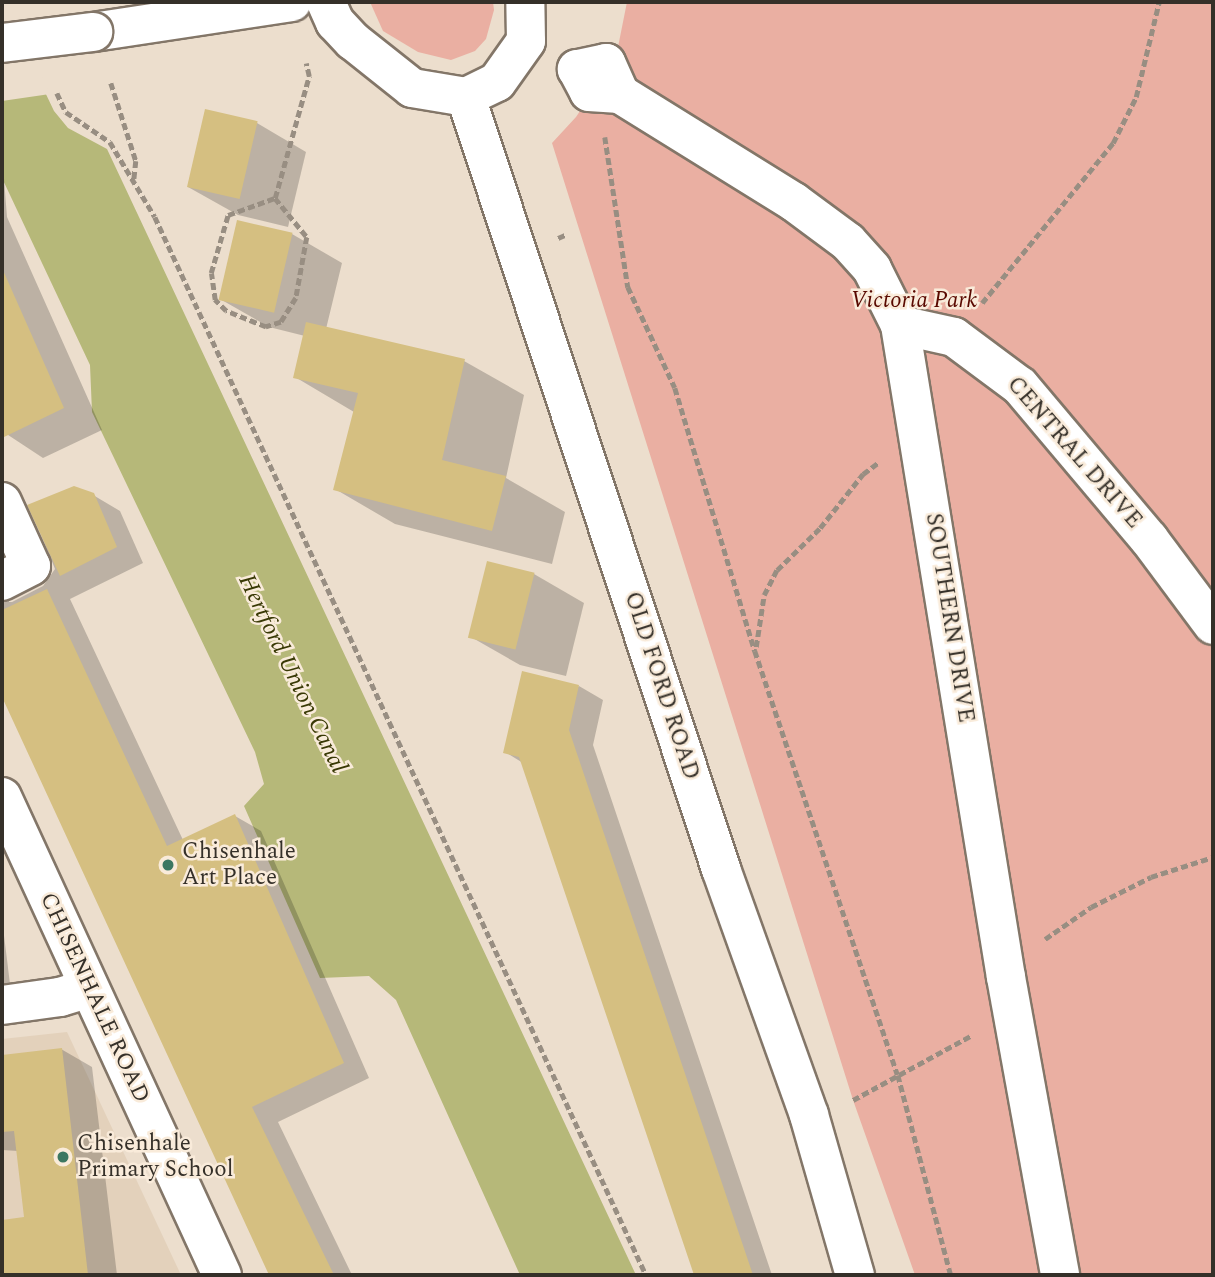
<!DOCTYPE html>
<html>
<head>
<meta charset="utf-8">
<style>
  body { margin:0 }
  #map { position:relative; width:1215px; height:1277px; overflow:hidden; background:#ecdecd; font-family:Spectral,serif }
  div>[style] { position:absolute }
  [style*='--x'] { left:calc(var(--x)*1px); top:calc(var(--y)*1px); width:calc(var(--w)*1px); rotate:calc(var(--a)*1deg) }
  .built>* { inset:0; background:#e3d1bb }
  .green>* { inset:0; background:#eaafa2 }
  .water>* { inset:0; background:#b6b879 }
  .pier>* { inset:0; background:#ecdecd }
  .shadow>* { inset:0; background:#0003 }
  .building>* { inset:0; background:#d5bf81; transform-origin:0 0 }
  .path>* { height:4.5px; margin-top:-2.25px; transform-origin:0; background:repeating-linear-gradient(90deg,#988e82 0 7px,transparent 0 10.5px) }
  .roads { filter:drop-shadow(2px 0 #837668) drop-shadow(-2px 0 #837668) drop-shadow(0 2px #837668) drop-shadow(0 -2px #837668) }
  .minor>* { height:38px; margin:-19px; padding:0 19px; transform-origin:19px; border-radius:19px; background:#fff }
  .major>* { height:38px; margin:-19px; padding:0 19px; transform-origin:19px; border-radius:19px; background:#fff }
  .bridges { filter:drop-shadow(2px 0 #837668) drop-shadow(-2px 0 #837668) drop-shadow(0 2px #837668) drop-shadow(0 -2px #837668) }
  .major-bridge>* { height:38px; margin:-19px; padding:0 19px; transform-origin:19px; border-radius:19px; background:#fff }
  .dots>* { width:19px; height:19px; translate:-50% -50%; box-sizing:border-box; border:4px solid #f9ebda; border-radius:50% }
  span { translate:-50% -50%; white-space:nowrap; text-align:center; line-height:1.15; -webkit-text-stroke:5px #f9ebda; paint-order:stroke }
  .park-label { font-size:23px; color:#590900; font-style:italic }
  .street-label { font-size:23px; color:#353029 }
  .poi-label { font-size:23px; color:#353029 }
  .left { translate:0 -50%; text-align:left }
  .water-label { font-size:24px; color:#393905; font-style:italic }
  .frame { position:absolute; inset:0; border:4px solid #353029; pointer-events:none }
</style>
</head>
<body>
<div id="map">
  <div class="built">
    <i style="clip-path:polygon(67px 1032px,181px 1275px,2px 1275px,2px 1039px)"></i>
  </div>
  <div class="green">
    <i style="clip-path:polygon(370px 2px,493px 2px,494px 10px,486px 39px,475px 51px,451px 60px,418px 52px,383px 31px)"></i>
    <i style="clip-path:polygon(627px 2px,1213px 2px,1213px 1275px,915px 1275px,853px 1100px,552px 143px,576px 117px,621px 50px,618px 47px)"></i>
  </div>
  <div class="water">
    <i style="clip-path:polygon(2px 2px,54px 111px,68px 128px,107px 149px,636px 1275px,520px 1275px,396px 1000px,369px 976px,320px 978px,244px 806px,264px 784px,255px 752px,92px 412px,90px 365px,2px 178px)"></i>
  </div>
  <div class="pier">
    <i style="clip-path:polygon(2px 2px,8px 2px,50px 94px,2px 101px)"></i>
  </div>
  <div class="shadow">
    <i style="clip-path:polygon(257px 123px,306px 152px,288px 227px,238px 215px,188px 187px)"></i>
    <i style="clip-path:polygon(2px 153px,7px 217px,102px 430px,43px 458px,2px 431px)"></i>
    <i style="clip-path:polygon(292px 234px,342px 263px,326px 329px,464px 361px,524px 395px,506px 478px,565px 512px,552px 564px,395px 524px,335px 489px,354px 412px,295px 377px,305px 336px,269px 327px,220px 299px)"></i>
    <i style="clip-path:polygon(93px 495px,120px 511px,143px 563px,70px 599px,183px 840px,235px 816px,261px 831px,369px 1078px,278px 1122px,352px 1275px,271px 1275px,2px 693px,2px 532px,13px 539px,9px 602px,12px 602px,43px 586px,55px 569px,30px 506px)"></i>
    <i style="clip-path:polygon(534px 574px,584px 603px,566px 676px,520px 665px,471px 637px)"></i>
    <i style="clip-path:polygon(579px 686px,603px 700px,593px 745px,772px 1275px,696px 1275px,523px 763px,505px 752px)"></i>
    <i style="clip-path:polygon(2px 919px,10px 984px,2px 985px)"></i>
    <i style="clip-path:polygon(61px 1049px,92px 1067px,117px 1275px,2px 1275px,2px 1221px,26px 1219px,18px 1151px,2px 1150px,2px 1056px)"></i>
  </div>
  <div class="building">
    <i style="left:205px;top:109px;width:54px;height:80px;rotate:13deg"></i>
    <i style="left:237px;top:220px;width:57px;height:82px;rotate:13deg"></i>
    <i style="clip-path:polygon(2px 268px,64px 408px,2px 438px)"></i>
    <i style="clip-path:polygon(306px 322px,465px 359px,442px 460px,506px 476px,492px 531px,333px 490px,358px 393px,293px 378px)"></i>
    <i style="clip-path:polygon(74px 486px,94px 493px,117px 547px,60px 576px,27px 505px)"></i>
    <i style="left:487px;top:561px;width:49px;height:79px;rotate:14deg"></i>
    <i style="clip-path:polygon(47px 589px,167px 846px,235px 814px,344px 1063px,252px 1107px,334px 1275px,269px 1275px,2px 697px,2px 610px)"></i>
    <i style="clip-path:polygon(522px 671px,579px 685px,569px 730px,753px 1275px,694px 1275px,519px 757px,503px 753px)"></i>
    <i style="clip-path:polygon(62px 1048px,88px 1275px,2px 1275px,2px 1220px,24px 1217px,14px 1131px,2px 1132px,2px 1055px)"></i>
  </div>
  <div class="path">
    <i style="--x:111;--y:83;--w:82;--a:72.2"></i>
    <i style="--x:136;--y:161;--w:18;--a:96"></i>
    <i style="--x:57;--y:93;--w:21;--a:65"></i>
    <i style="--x:66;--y:112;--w:53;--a:34.3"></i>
    <i style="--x:110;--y:142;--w:87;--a:59"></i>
    <i style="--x:155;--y:217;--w:1166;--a:65.1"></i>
    <i style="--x:605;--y:137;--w:152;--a:81.3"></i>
    <i style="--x:628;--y:287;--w:111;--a:65"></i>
    <i style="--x:675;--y:388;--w:275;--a:73.1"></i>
    <i style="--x:755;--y:651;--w:447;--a:71.4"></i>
    <i style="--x:898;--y:1075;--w:207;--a:75.2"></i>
    <i style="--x:275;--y:198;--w:50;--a:50.6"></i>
    <i style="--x:307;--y:237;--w:62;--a:100.2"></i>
    <i style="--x:296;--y:298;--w:28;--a:122"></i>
    <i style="--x:281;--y:322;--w:16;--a:162"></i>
    <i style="--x:266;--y:327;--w:43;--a:-158.2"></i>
    <i style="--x:226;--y:311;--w:16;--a:-135"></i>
    <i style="--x:215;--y:300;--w:27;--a:-98"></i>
    <i style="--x:211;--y:273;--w:60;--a:-73.7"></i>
    <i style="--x:228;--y:215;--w:50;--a:-19.9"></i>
    <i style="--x:275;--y:198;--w:127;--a:-74.4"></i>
    <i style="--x:309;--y:76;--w:13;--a:-103"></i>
    <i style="--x:558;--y:238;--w:10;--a:-24"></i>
    <i style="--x:982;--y:303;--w:207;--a:-50.7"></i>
    <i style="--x:1113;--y:143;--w:51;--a:-63.4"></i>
    <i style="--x:1136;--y:97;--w:98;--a:-76.4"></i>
    <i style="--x:756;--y:647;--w:53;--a:-81.3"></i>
    <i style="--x:764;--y:595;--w:28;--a:-63"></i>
    <i style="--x:777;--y:570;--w:60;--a:-44.3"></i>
    <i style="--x:820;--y:528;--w:69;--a:-51.5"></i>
    <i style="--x:863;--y:474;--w:20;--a:-37"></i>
    <i style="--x:1045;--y:939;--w:56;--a:-34.8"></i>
    <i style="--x:1091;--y:907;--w:67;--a:-26.6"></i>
    <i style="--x:1151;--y:877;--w:65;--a:-17.9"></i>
    <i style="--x:853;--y:1100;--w:136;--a:-28.6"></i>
  </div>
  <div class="roads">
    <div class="minor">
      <i style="--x:620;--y:94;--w:34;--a:-114"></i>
      <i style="--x:606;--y:63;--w:30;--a:168"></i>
      <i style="--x:577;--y:69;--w:26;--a:62"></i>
      <i style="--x:589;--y:92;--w:31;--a:4"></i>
      <i style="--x:620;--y:94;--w:205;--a:31.8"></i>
      <i style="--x:794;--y:202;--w:67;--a:36.5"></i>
      <i style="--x:848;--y:242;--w:36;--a:48"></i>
      <i style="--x:872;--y:269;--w:63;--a:63.4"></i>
      <i style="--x:900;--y:325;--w:661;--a:80.77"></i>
      <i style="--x:1006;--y:977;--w:303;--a:79.7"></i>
      <i style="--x:900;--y:325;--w:55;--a:12.5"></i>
      <i style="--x:954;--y:337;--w:82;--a:36.6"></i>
      <i style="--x:1020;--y:386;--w:200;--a:49.9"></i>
      <i style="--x:1149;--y:539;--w:107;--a:53.3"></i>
      <i style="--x:2;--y:502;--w:70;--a:65.6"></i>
      <i style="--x:31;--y:566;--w:33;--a:153"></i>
      <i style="--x:2;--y:797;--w:526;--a:65.29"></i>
      <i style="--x:2;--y:1005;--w:59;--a:-7.9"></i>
      <i style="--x:60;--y:997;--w:30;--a:-17"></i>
    </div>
    <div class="major">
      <i style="--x:326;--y:2;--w:22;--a:66"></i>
      <i style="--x:335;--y:22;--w:26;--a:47"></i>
      <i style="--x:353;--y:41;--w:75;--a:38.5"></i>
      <i style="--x:412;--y:88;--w:55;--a:9.5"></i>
      <i style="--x:466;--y:97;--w:34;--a:-26"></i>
      <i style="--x:497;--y:82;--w:50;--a:-54.7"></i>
      <i style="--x:526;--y:41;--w:39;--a:-91"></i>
      <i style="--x:93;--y:32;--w:201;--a:-8.6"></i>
      <i style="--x:466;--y:97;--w:813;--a:71.72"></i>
      <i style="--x:721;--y:869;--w:261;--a:70.3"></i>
      <i style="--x:809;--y:1115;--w:166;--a:74"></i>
    </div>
  </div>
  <div class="bridges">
    <div class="major-bridge">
      <i style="--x:2;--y:43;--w:92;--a:-6.9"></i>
    </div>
  </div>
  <div class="dots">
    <i style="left:168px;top:865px;background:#3c7761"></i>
    <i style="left:63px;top:1157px;background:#3c7761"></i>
  </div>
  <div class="park-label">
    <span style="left:914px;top:301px">Victoria Park</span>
  </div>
  <div class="street-label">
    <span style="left:1074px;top:453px;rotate:49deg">CENTRAL DRIVE</span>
    <span style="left:949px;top:618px;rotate:81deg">SOUTHERN DRIVE</span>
    <span style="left:661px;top:686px;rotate:72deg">OLD FORD ROAD</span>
    <span style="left:94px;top:998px;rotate:65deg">CHISENHALE ROAD</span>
  </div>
  <div class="poi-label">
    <span class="left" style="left:182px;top:865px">Chisenhale<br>Art Place</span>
    <span class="left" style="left:77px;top:1157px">Chisenhale<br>Primary School</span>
  </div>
  <div class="water-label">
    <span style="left:292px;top:674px;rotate:64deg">Hertford Union Canal</span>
  </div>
  <div class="frame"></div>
</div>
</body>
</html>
